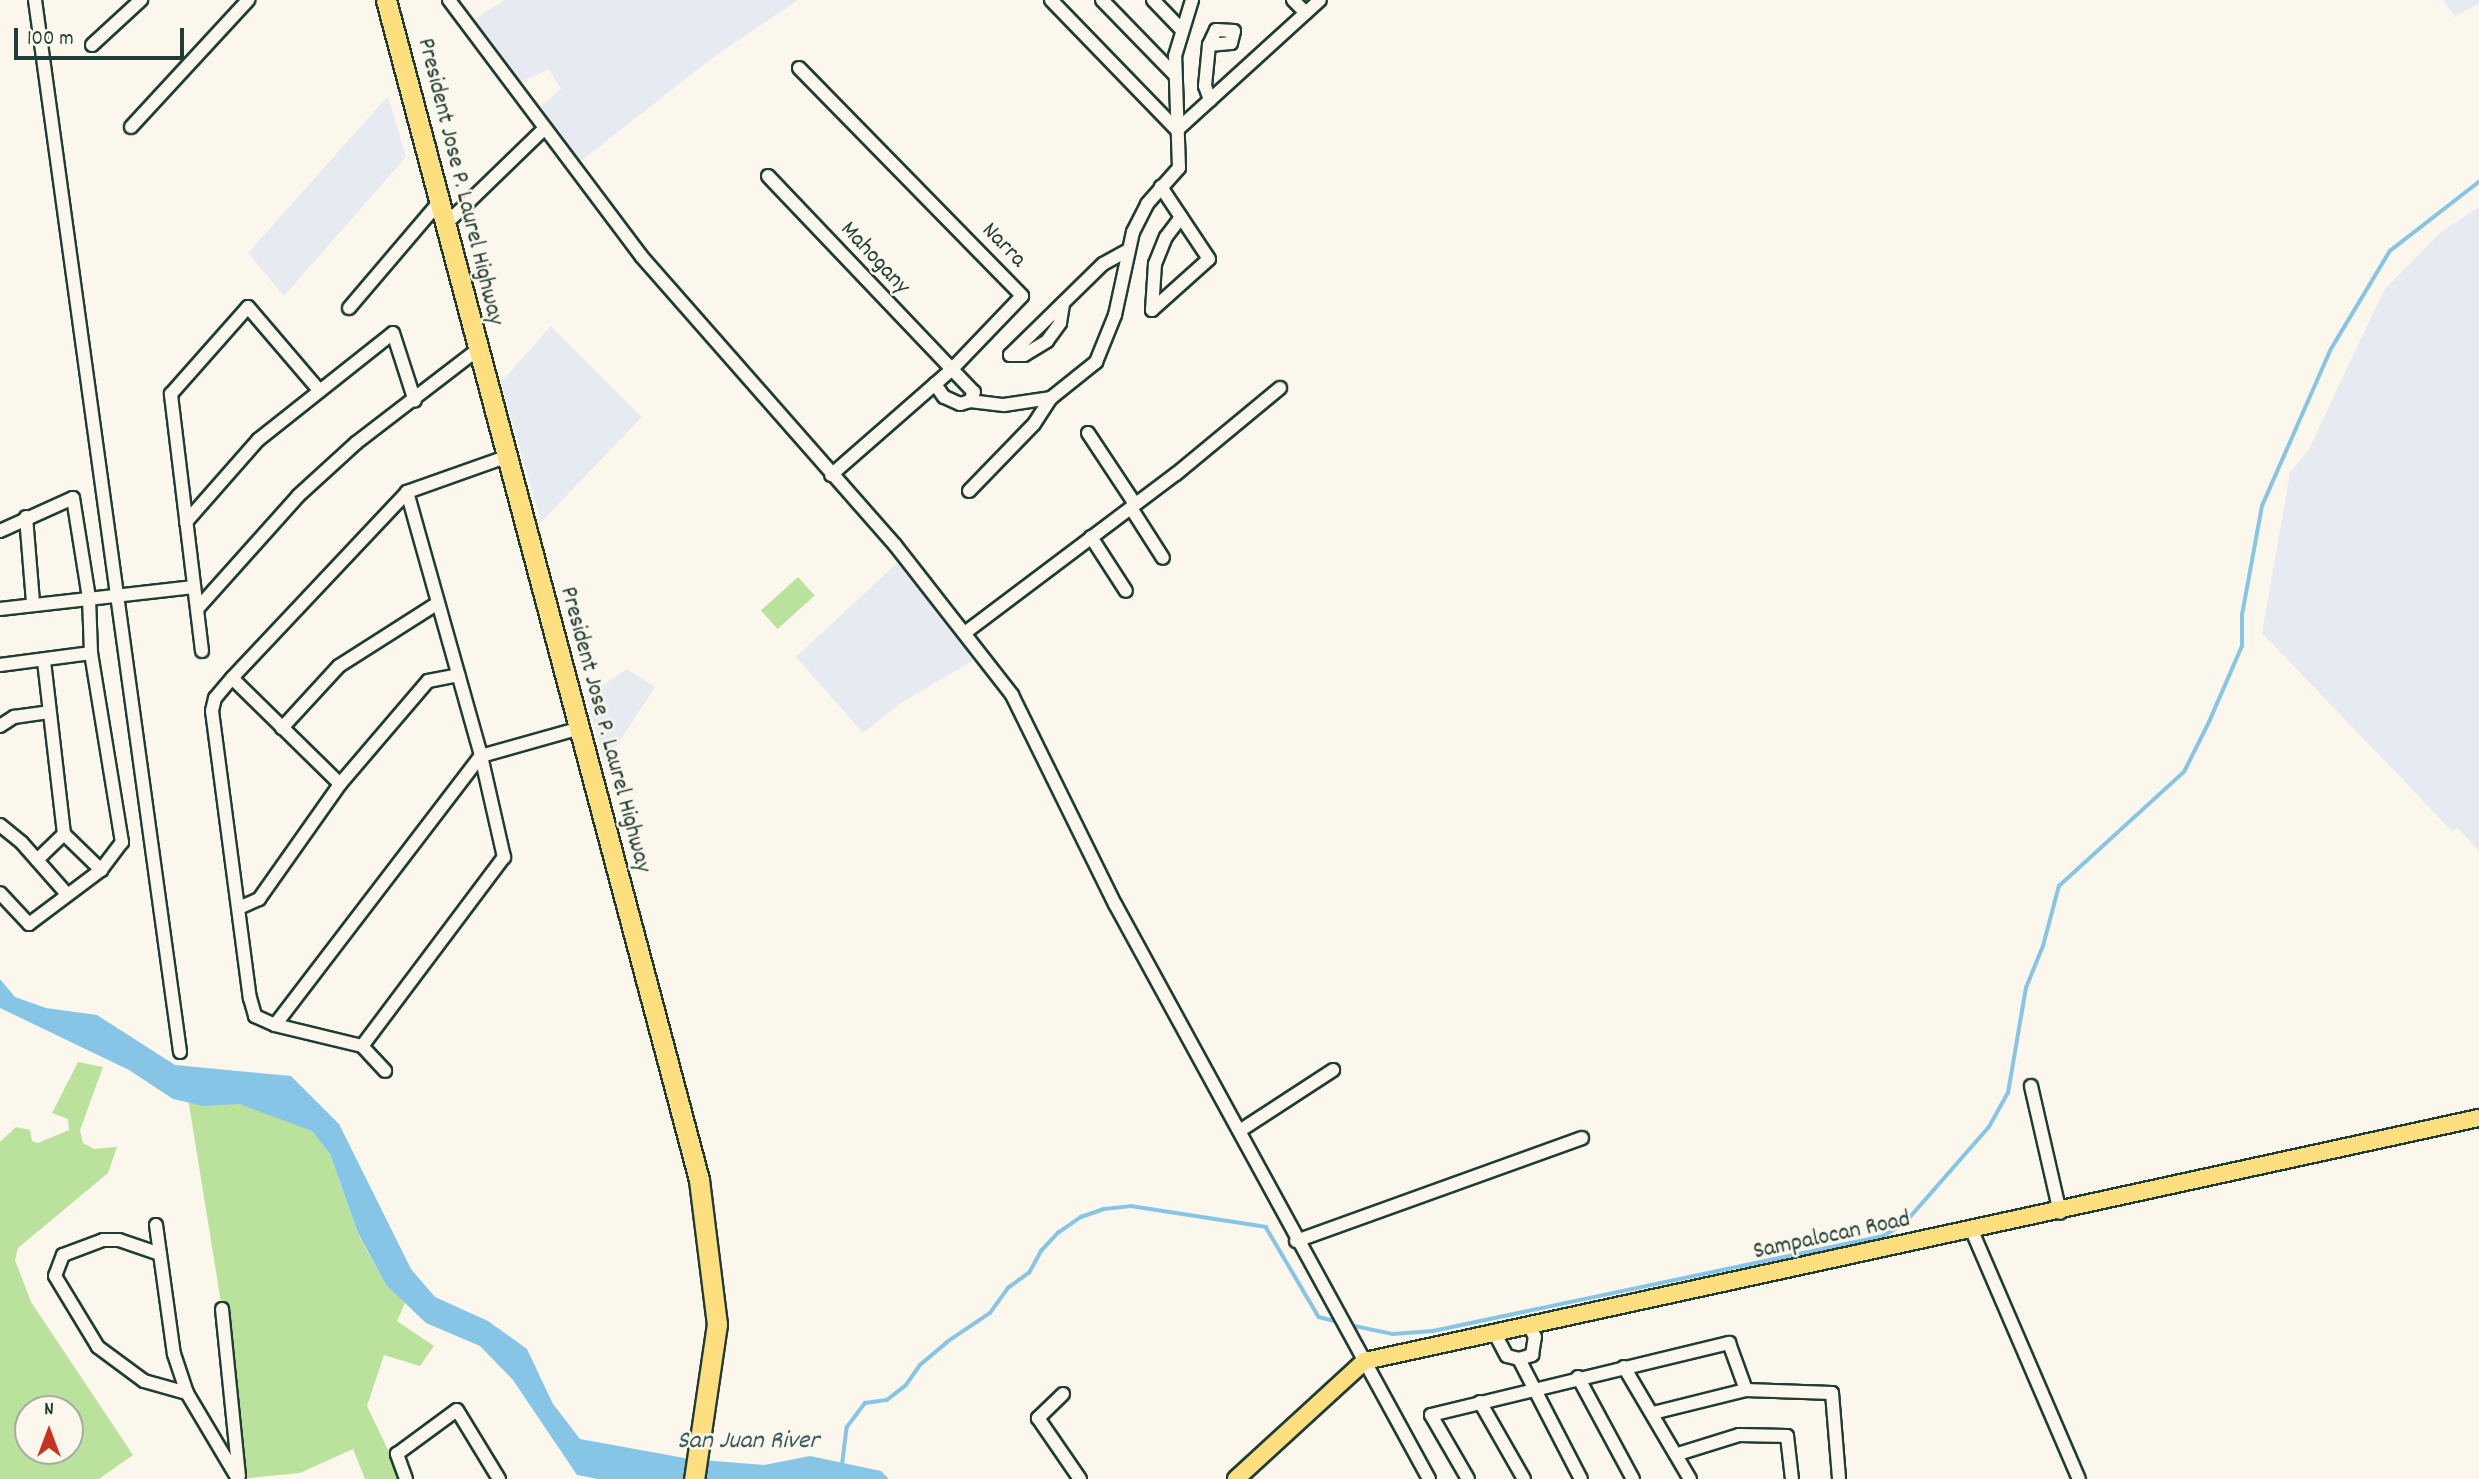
<!DOCTYPE html>
<html>
<head>
<meta charset="utf-8">
<style>
  body { margin:0 }
  #map { position:relative; width:2479px; height:1479px; overflow:hidden; background:#fbf7ec; font-family:Dekko,sans-serif }
  div>[style] { position:absolute }
  [style*='--x'] { left:calc(var(--x)*1px); top:calc(var(--y)*1px); width:calc(var(--w)*1px); rotate:calc(var(--a)*1deg) }
  .built>* { inset:0; background:#e8eaf1 }
  .green>* { inset:0; background:#bbe29d; transform-origin:0 0 }
  .water>* { inset:0; background:#87c5e7 }
  .stream>* { height:3.5px; margin:-1.75px; padding:0 1.75px; transform-origin:1.75px; border-radius:1.75px; background:#87c5e7 }
  .roads { filter:drop-shadow(2px 0 #1f3d34) drop-shadow(-2px 0 #1f3d34) drop-shadow(0 2px #1f3d34) drop-shadow(0 -2px #1f3d34) }
  .minor>* { height:12px; margin:-6px; padding:0 6px; transform-origin:6px; border-radius:6px; background:#fbf7ec }
  .major>* { height:16px; margin:-8px; padding:0 8px; transform-origin:8px; border-radius:8px; background:#fedf80 }
  .highway>* { height:19px; margin:-9.5px; padding:0 9.5px; transform-origin:9.5px; border-radius:9.5px; background:#fedf80 }
  span { translate:-50% -50%; white-space:nowrap; text-align:center; line-height:1.15; -webkit-text-stroke:5px #fbf7ec; paint-order:stroke }
  .street-label { font-size:24px; color:#1f3d34 }
  .water-label { font-size:26px; color:#395f61; font-style:italic }
  .north { position:absolute; left:14px; top:1395px; width:70px; height:70px; box-sizing:border-box; background:#fbf7ec; border:2px solid #a3ada2; border-radius:50%; rotate:0deg; font-size:19px; font-weight:700; line-height:28px; text-align:center; color:#1f3d34 }
  .north::after { content:''; display:block; margin:auto; width:24px; height:32px; background:#c8321e; clip-path:polygon(50% 0,100% 100%,50% 72%,0 100%) }
  .scale { position:absolute; left:14px; top:28px; width:170px; height:32px; box-sizing:border-box; border:4px solid #1f3d34; border-top:0; padding-left:9px; font-size:21px; line-height:24px; white-space:nowrap; color:#1f3d34; -webkit-text-stroke:5px #fbf7ec; paint-order:stroke }
</style>
</head>
<body>
<div id="map">
  <div class="built">
    <i style="clip-path:polygon(505px 0,798px 0,712px 58px,576px 165px,541px 106px,561px 89px,549px 69px,517px 84px,470px 22px)"></i>
    <i style="clip-path:polygon(2443px 0,2479px 0,2479px 3px,2455px 17px)"></i>
    <i style="clip-path:polygon(388px 96px,406px 157px,284px 296px,248px 253px)"></i>
    <i style="clip-path:polygon(2479px 207px,2479px 852px,2458px 828px,2452px 831px,2262px 633px,2290px 473px,2309px 449px,2384px 290px,2441px 232px)"></i>
    <i style="clip-path:polygon(551px 326px,642px 417px,541px 522px,501px 382px)"></i>
    <i style="clip-path:polygon(897px 563px,974px 660px,901px 703px,863px 733px,796px 657px)"></i>
    <i style="clip-path:polygon(627px 669px,655px 687px,605px 763px,586px 696px)"></i>
  </div>
  <div class="green">
    <i style="left:798px;top:577px;width:25px;height:50px;rotate:48deg"></i>
    <i style="clip-path:polygon(evenodd,78px 1062px,103px 1067px,80px 1130px,83px 1143px,94px 1149px,117px 1147px,108px 1173px,18px 1248px,15px 1260px,31px 1302px,133px 1455px,99px 1479px,0 1479px,0 1142px,16px 1127px,30px 1130px,32px 1141px,38px 1143px,69px 1130px,68px 1119px,52px 1113px,78px 1062px,28px 1409px,70px 1409px,70px 1451px,28px 1451px,28px 1409px)"></i>
    <i style="clip-path:polygon(187px 1092px,189px 1103px,239px 1104px,282px 1116px,312px 1131px,330px 1154px,359px 1236px,386px 1285px,405px 1303px,397px 1321px,434px 1346px,420px 1366px,384px 1355px,367px 1406px,402px 1479px,365px 1479px,353px 1449px,300px 1473px,240px 1479px,222px 1309px)"></i>
  </div>
  <div class="water">
    <i style="clip-path:polygon(0 979px,15px 997px,46px 1008px,97px 1015px,175px 1065px,291px 1076px,339px 1124px,411px 1269px,435px 1297px,488px 1321px,527px 1349px,553px 1404px,580px 1439px,690px 1459px,764px 1465px,810px 1456px,881px 1471px,889px 1479px,598px 1479px,577px 1475px,513px 1380px,480px 1346px,426px 1323px,386px 1285px,358px 1233px,330px 1154px,312px 1131px,239px 1104px,203px 1106px,173px 1099px,129px 1070px,0 1008px)"></i>
  </div>
  <div class="stream">
    <i style="--x:1350;--y:1325;--w:44;--a:11.8"></i>
    <i style="--x:1393;--y:1334;--w:40;--a:-4.3"></i>
    <i style="--x:1433;--y:1331;--w:460;--a:-11.9"></i>
    <i style="--x:1883;--y:1236;--w:24;--a:-30"></i>
    <i style="--x:1904;--y:1224;--w:129;--a:-48.8"></i>
    <i style="--x:1989;--y:1127;--w:39;--a:-61"></i>
    <i style="--x:2008;--y:1093;--w:107;--a:-80.3"></i>
    <i style="--x:2026;--y:988;--w:45;--a:-68"></i>
    <i style="--x:2043;--y:946;--w:62;--a:-75.1"></i>
    <i style="--x:2059;--y:886;--w:169;--a:-42.4"></i>
    <i style="--x:2184;--y:772;--w:56;--a:-63.4"></i>
    <i style="--x:2209;--y:722;--w:83;--a:-66.5"></i>
    <i style="--x:2242;--y:646;--w:31;--a:-90"></i>
    <i style="--x:2242;--y:615;--w:111;--a:-79.6"></i>
    <i style="--x:2262;--y:506;--w:171;--a:-66.3"></i>
    <i style="--x:2331;--y:349;--w:114;--a:-59"></i>
    <i style="--x:2390;--y:251;--w:113;--a:-37.8"></i>
    <i style="--x:842;--y:1465;--w:38;--a:-83"></i>
    <i style="--x:847;--y:1427;--w:30;--a:-53"></i>
    <i style="--x:865;--y:1403;--w:22;--a:-8"></i>
    <i style="--x:887;--y:1400;--w:24;--a:-38"></i>
    <i style="--x:906;--y:1385;--w:24;--a:-55"></i>
    <i style="--x:920;--y:1365;--w:35;--a:-40"></i>
    <i style="--x:947;--y:1342;--w:52;--a:-34"></i>
    <i style="--x:990;--y:1313;--w:31;--a:-54"></i>
    <i style="--x:1008;--y:1288;--w:26;--a:-36"></i>
    <i style="--x:1029;--y:1273;--w:25;--a:-61"></i>
    <i style="--x:1041;--y:1251;--w:25;--a:-47"></i>
    <i style="--x:1058;--y:1233;--w:28;--a:-35"></i>
    <i style="--x:1081;--y:1217;--w:24;--a:-19"></i>
    <i style="--x:1104;--y:1209;--w:27;--a:-6"></i>
    <i style="--x:1131;--y:1206;--w:137;--a:8.8"></i>
    <i style="--x:1266;--y:1227;--w:104;--a:59.5"></i>
    <i style="--x:1319;--y:1317;--w:21;--a:14"></i>
  </div>
  <div class="roads">
    <div class="minor">
      <i style="--x:35;--y:0;--w:1062;--a:82.15"></i>
      <i style="--x:449;--y:0;--w:321;--a:53.1"></i>
      <i style="--x:642;--y:257;--w:383;--a:48.7"></i>
      <i style="--x:895;--y:545;--w:190;--a:52"></i>
      <i style="--x:1012;--y:695;--w:233;--a:63.8"></i>
      <i style="--x:1115;--y:904;--w:655;--a:61.36"></i>
      <i style="--x:1051;--y:0;--w:181;--a:45.9"></i>
      <i style="--x:1177;--y:130;--w:193;--a:-42.3"></i>
      <i style="--x:1102;--y:0;--w:103;--a:45.8"></i>
      <i style="--x:1153;--y:0;--w:42;--a:46"></i>
      <i style="--x:1293;--y:0;--w:18;--a:45"></i>
      <i style="--x:92;--y:45;--w:67;--a:-42.6"></i>
      <i style="--x:1209;--y:45;--w:22;--a:-5"></i>
      <i style="--x:1231;--y:43;--w:12;--a:-76"></i>
      <i style="--x:1234;--y:31;--w:18;--a:-177"></i>
      <i style="--x:1216;--y:30;--w:17;--a:115"></i>
      <i style="--x:1209;--y:45;--w:41;--a:95.6"></i>
      <i style="--x:1205;--y:86;--w:15;--a:70"></i>
      <i style="--x:799;--y:68;--w:319;--a:45.6"></i>
      <i style="--x:1022;--y:296;--w:104;--a:133.8"></i>
      <i style="--x:950;--y:371;--w:158;--a:138.8"></i>
      <i style="--x:131;--y:127;--w:173;--a:-47.3"></i>
      <i style="--x:768;--y:176;--w:298;--a:46.4"></i>
      <i style="--x:974;--y:392;--w:10;--a:114"></i>
      <i style="--x:970;--y:401;--w:10;--a:163"></i>
      <i style="--x:960;--y:404;--w:17;--a:-156"></i>
      <i style="--x:944;--y:397;--w:16;--a:-125"></i>
      <i style="--x:448;--y:222;--w:135;--a:-44.1"></i>
      <i style="--x:349;--y:308;--w:142;--a:-49.6"></i>
      <i style="--x:1152;--y:310;--w:76;--a:-41.8"></i>
      <i style="--x:1209;--y:259;--w:87;--a:-123.7"></i>
      <i style="--x:1152;--y:310;--w:46;--a:-86.3"></i>
      <i style="--x:1155;--y:264;--w:29;--a:-68"></i>
      <i style="--x:1166;--y:237;--w:25;--a:-53"></i>
      <i style="--x:1010;--y:355;--w:130;--a:-44.4"></i>
      <i style="--x:1103;--y:264;--w:29;--a:-29"></i>
      <i style="--x:1010;--y:355;--w:14;--a:0"></i>
      <i style="--x:1024;--y:355;--w:27;--a:-31"></i>
      <i style="--x:1047;--y:341;--w:22;--a:-54"></i>
      <i style="--x:1060;--y:323;--w:20;--a:-81"></i>
      <i style="--x:970;--y:401;--w:34;--a:7"></i>
      <i style="--x:1004;--y:405;--w:48;--a:-8.5"></i>
      <i style="--x:1051;--y:398;--w:58;--a:-38.7"></i>
      <i style="--x:1096;--y:362;--w:51;--a:-68"></i>
      <i style="--x:1115;--y:315;--w:85;--a:-77.8"></i>
      <i style="--x:1133;--y:232;--w:31;--a:-63"></i>
      <i style="--x:1147;--y:204;--w:48;--a:-48.4"></i>
      <i style="--x:1179;--y:168;--w:112;--a:-92"></i>
      <i style="--x:1175;--y:56;--w:59;--a:-73.1"></i>
      <i style="--x:1088;--y:433;--w:85;--a:56.5"></i>
      <i style="--x:969;--y:491;--w:93;--a:-45.9"></i>
      <i style="--x:1034;--y:424;--w:31;--a:-57"></i>
      <i style="--x:407;--y:492;--w:274;--a:74.3"></i>
      <i style="--x:481;--y:756;--w:104;--a:77.2"></i>
      <i style="--x:504;--y:857;--w:236;--a:126.9"></i>
      <i style="--x:362;--y:1046;--w:89;--a:-166.4"></i>
      <i style="--x:275;--y:1025;--w:339;--a:-52.6"></i>
      <i style="--x:481;--y:756;--w:100;--a:-15.7"></i>
      <i style="--x:1131;--y:508;--w:59;--a:57.4"></i>
      <i style="--x:26;--y:517;--w:86;--a:85.3"></i>
      <i style="--x:186;--y:522;--w:109;--a:-48.7"></i>
      <i style="--x:258;--y:440;--w:172;--a:-38.4"></i>
      <i style="--x:393;--y:333;--w:71;--a:72.1"></i>
      <i style="--x:0;--y:531;--w:80;--a:-24.3"></i>
      <i style="--x:73;--y:498;--w:101;--a:80.9"></i>
      <i style="--x:89;--y:598;--w:55;--a:87.9"></i>
      <i style="--x:91;--y:653;--w:192;--a:80.7"></i>
      <i style="--x:122;--y:842;--w:35;--a:127"></i>
      <i style="--x:101;--y:870;--w:90;--a:143.1"></i>
      <i style="--x:29;--y:924;--w:42;--a:-133.1"></i>
      <i style="--x:1091;--y:537;--w:64;--a:57.1"></i>
      <i style="--x:198;--y:608;--w:150;--a:-48.2"></i>
      <i style="--x:298;--y:496;--w:79;--a:-42.4"></i>
      <i style="--x:356;--y:443;--w:151;--a:-37.5"></i>
      <i style="--x:0;--y:609;--w:195;--a:-6.5"></i>
      <i style="--x:966;--y:632;--w:263;--a:-37"></i>
      <i style="--x:1176;--y:474;--w:135;--a:-39.6"></i>
      <i style="--x:202;--y:651;--w:259;--a:-96.9"></i>
      <i style="--x:171;--y:394;--w:116;--a:-48.5"></i>
      <i style="--x:248;--y:307;--w:109;--a:49.5"></i>
      <i style="--x:44;--y:661;--w:174;--a:83.4"></i>
      <i style="--x:64;--y:834;--w:52;--a:44.2"></i>
      <i style="--x:0;--y:665;--w:92;--a:-7.5"></i>
      <i style="--x:232;--y:678;--w:26;--a:130"></i>
      <i style="--x:215;--y:698;--w:13;--a:103"></i>
      <i style="--x:212;--y:711;--w:290;--a:82.5"></i>
      <i style="--x:250;--y:998;--w:19;--a:74"></i>
      <i style="--x:255;--y:1016;--w:22;--a:24"></i>
      <i style="--x:0;--y:726;--w:17;--a:-33"></i>
      <i style="--x:14;--y:717;--w:35;--a:-8"></i>
      <i style="--x:282;--y:728;--w:84;--a:-47.4"></i>
      <i style="--x:339;--y:666;--w:117;--a:-32.5"></i>
      <i style="--x:340;--y:784;--w:151;--a:-135.5"></i>
      <i style="--x:232;--y:678;--w:255;--a:-46.7"></i>
      <i style="--x:407;--y:492;--w:105;--a:-19.5"></i>
      <i style="--x:0;--y:825;--w:28;--a:39"></i>
      <i style="--x:22;--y:843;--w:67;--a:48.7"></i>
      <i style="--x:37;--y:860;--w:37;--a:-44"></i>
      <i style="--x:241;--y:907;--w:20;--a:-24"></i>
      <i style="--x:259;--y:899;--w:141;--a:-54.8"></i>
      <i style="--x:340;--y:784;--w:135;--a:-49.5"></i>
      <i style="--x:428;--y:681;--w:31;--a:-11"></i>
      <i style="--x:362;--y:1046;--w:34;--a:47"></i>
      <i style="--x:2031;--y:1086;--w:130;--a:77.1"></i>
      <i style="--x:1241;--y:1130;--w:110;--a:-33.1"></i>
      <i style="--x:156;--y:1225;--w:130;--a:82.1"></i>
      <i style="--x:174;--y:1354;--w:41;--a:71.6"></i>
      <i style="--x:187;--y:1393;--w:100;--a:59.3"></i>
      <i style="--x:1972;--y:1231;--w:270;--a:66.7"></i>
      <i style="--x:1296;--y:1241;--w:304;--a:-19.8"></i>
      <i style="--x:160;--y:1254;--w:43;--a:-161.1"></i>
      <i style="--x:119;--y:1240;--w:16;--a:180"></i>
      <i style="--x:103;--y:1240;--w:43;--a:159.4"></i>
      <i style="--x:63;--y:1255;--w:22;--a:111"></i>
      <i style="--x:55;--y:1276;--w:83;--a:58.8"></i>
      <i style="--x:98;--y:1347;--w:57;--a:36.5"></i>
      <i style="--x:144;--y:1381;--w:45;--a:15.6"></i>
      <i style="--x:222;--y:1309;--w:168;--a:84.2"></i>
      <i style="--x:1494;--y:1332;--w:27;--a:62"></i>
      <i style="--x:1507;--y:1356;--w:12;--a:14"></i>
      <i style="--x:1519;--y:1359;--w:14;--a:-17"></i>
      <i style="--x:1532;--y:1355;--w:18;--a:-81"></i>
      <i style="--x:1535;--y:1337;--w:15;--a:-118"></i>
      <i style="--x:1519;--y:1359;--w:135;--a:62.7"></i>
      <i style="--x:1624;--y:1367;--w:130;--a:59.5"></i>
      <i style="--x:1578;--y:1377;--w:116;--a:61.7"></i>
      <i style="--x:1063;--y:1394;--w:35;--a:136"></i>
      <i style="--x:1038;--y:1418;--w:74;--a:55.5"></i>
      <i style="--x:1480;--y:1402;--w:89;--a:60.3"></i>
      <i style="--x:1653;--y:1413;--w:96;--a:-13.9"></i>
      <i style="--x:1746;--y:1390;--w:86;--a:2"></i>
      <i style="--x:1832;--y:1393;--w:86;--a:85.3"></i>
      <i style="--x:1678;--y:1454;--w:64;--a:-17.3"></i>
      <i style="--x:1739;--y:1435;--w:48;--a:1.2"></i>
      <i style="--x:1787;--y:1436;--w:43;--a:83.4"></i>
      <i style="--x:406;--y:1479;--w:27;--a:-110"></i>
      <i style="--x:397;--y:1454;--w:74;--a:-36.3"></i>
      <i style="--x:457;--y:1410;--w:81;--a:58.7"></i>
      <i style="--x:1468;--y:1479;--w:74;--a:-120"></i>
      <i style="--x:1431;--y:1415;--w:307;--a:-13.6"></i>
      <i style="--x:1729;--y:1343;--w:50;--a:70.1"></i>
    </div>
    <div class="major">
      <i style="--x:1236;--y:1479;--w:175;--a:-42.5"></i>
      <i style="--x:1365;--y:1361;--w:1140;--a:-12.31"></i>
    </div>
    <div class="highway">
      <i style="--x:386;--y:0;--w:1221;--a:75.14"></i>
      <i style="--x:699;--y:1180;--w:145;--a:82.9"></i>
      <i style="--x:717;--y:1324;--w:157;--a:98.4"></i>
    </div>
  </div>
  <div class="street-label">
    <span style="left:459px;top:182px;rotate:76deg">President Jose P. Laurel Highway</span>
    <span style="left:1003px;top:246px;rotate:46deg">Narra</span>
    <span style="left:874px;top:259px;rotate:47deg">Mahogany</span>
    <span style="left:604px;top:730px;rotate:75deg">President Jose P. Laurel Highway</span>
    <span style="left:1832px;top:1237px;rotate:-12deg">Sampalocan Road</span>
  </div>
  <div class="water-label">
    <span style="left:748px;top:1442px">San Juan River</span>
  </div>
  <div class="north">N</div>
  <div class="scale">100 m</div>
</div>
</body>
</html>
